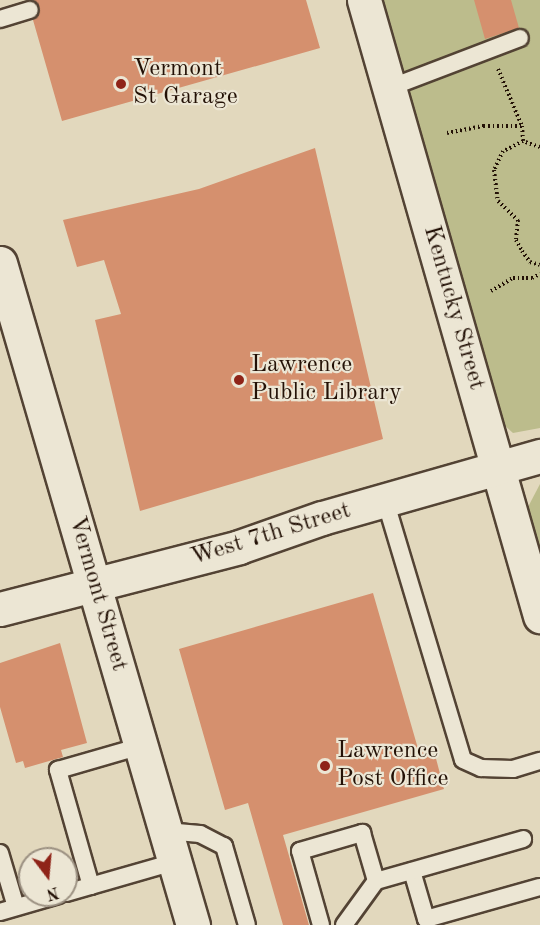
<!DOCTYPE html>
<html>
<head>
<meta charset="utf-8">
<style>
  body { margin:0 }
  #map { position:relative; width:540px; height:925px; overflow:hidden; background:#e2d8bd; font-family:"Old Standard TT",serif }
  div>[style] { position:absolute }
  [style*='--x'] { left:calc(var(--x)*1px); top:calc(var(--y)*1px); width:calc(var(--w)*1px); rotate:calc(var(--a)*1deg) }
  .green>* { inset:0; background:#bcbc8c }
  .building>* { inset:0; background:#d5906e }
  .path>* { height:4px; margin-top:-2px; transform-origin:0; background:repeating-linear-gradient(90deg,#231106 0 1.5px,transparent 0 4.5px) }
  .roads { filter:drop-shadow(2px 0 #534334) drop-shadow(-2px 0 #534334) drop-shadow(0 2px #534334) drop-shadow(0 -2px #534334) }
  .lane>* { height:16px; margin:-8px; padding:0 8px; transform-origin:8px; border-radius:8px; background:#ece6d4 }
  .secondary>* { height:33px; margin:-16.5px; padding:0 16.5px; transform-origin:16.5px; border-radius:16.5px; background:#ece6d4 }
  .dots>* { width:16px; height:16px; translate:-50% -50%; box-sizing:border-box; border:3px solid #ece6d4; border-radius:50% }
  span { translate:-50% -50%; white-space:nowrap; text-align:center; line-height:1.15; -webkit-text-stroke:4.5px #ece6d4; paint-order:stroke }
  .poi-label { font-size:24px; color:#231106 }
  .left { translate:0 -50%; text-align:left }
  .street-label { font-size:24px; color:#231106 }
  .north { position:absolute; left:18px; top:847px; width:60px; height:60px; box-sizing:border-box; background:#ece6d4; border:2px solid #9c9182; border-radius:50%; rotate:164deg; font-size:16px; font-weight:700; line-height:24px; text-align:center; color:#231106 }
  .north::after { content:''; display:block; margin:auto; width:21px; height:27px; background:#8f2418; clip-path:polygon(50% 0,100% 100%,50% 72%,0 100%) }
</style>
</head>
<body>
<div id="map">
  <div class="green">
    <i style="clip-path:polygon(383px 0,540px 0,540px 428px,513px 433px,504px 425px)"></i>
    <i style="clip-path:polygon(540px 484px,540px 551px,528px 507px)"></i>
  </div>
  <div class="building">
    <i style="clip-path:polygon(33px 0,306px 0,320px 48px,62px 121px,33px 20px,40px 8px)"></i>
    <i style="clip-path:polygon(474px 0,511px 0,519px 28px,485px 39px)"></i>
    <i style="clip-path:polygon(315px 148px,383px 439px,140px 511px,95px 320px,121px 314px,104px 260px,77px 267px,63px 220px,199px 189px)"></i>
    <i style="clip-path:polygon(373px 593px,419px 752px,433px 747px,444px 789px,283px 835px,309px 925px,283px 925px,248px 803px,225px 810px,179px 649px)"></i>
    <i style="clip-path:polygon(60px 643px,87px 743px,61px 750px,63px 757px,25px 768px,23px 761px,16px 763px,0 707px,0 663px)"></i>
  </div>
  <div class="path">
    <i style="--x:498;--y:69;--w:62;--a:67.2"></i>
    <i style="--x:522;--y:126;--w:15;--a:86"></i>
    <i style="--x:447;--y:133;--w:38;--a:-11"></i>
    <i style="--x:484;--y:126;--w:38;--a:0"></i>
    <i style="--x:540;--y:147;--w:18;--a:-161"></i>
    <i style="--x:523;--y:141;--w:22;--a:153"></i>
    <i style="--x:503;--y:151;--w:21;--a:115"></i>
    <i style="--x:494;--y:170;--w:31;--a:83"></i>
    <i style="--x:498;--y:201;--w:28;--a:44"></i>
    <i style="--x:518;--y:220;--w:20;--a:96"></i>
    <i style="--x:516;--y:240;--w:13;--a:61"></i>
    <i style="--x:522;--y:251;--w:14;--a:54"></i>
    <i style="--x:530;--y:262;--w:10;--a:17"></i>
    <i style="--x:491;--y:291;--w:26;--a:-31"></i>
    <i style="--x:513;--y:278;--w:19;--a:0"></i>
    <i style="--x:532;--y:278;--w:9;--a:-27"></i>
  </div>
  <div class="roads">
    <div class="lane">
      <i style="--x:0;--y:19;--w:31;--a:-17"></i>
      <i style="--x:389;--y:88;--w:140;--a:-20.9"></i>
      <i style="--x:385;--y:500;--w:271;--a:73.3"></i>
      <i style="--x:463;--y:760;--w:20;--a:24"></i>
      <i style="--x:481;--y:768;--w:32;--a:2"></i>
      <i style="--x:513;--y:769;--w:28;--a:-17"></i>
      <i style="--x:166;--y:831;--w:34;--a:5"></i>
      <i style="--x:200;--y:834;--w:27;--a:27"></i>
      <i style="--x:224;--y:846;--w:82;--a:73.8"></i>
      <i style="--x:0;--y:853;--w:56;--a:73.5"></i>
      <i style="--x:412;--y:871;--w:50;--a:73.7"></i>
      <i style="--x:426;--y:919;--w:118;--a:-15.7"></i>
      <i style="--x:91;--y:886;--w:121;--a:-105.9"></i>
      <i style="--x:58;--y:770;--w:86;--a:-16.1"></i>
      <i style="--x:66;--y:893;--w:112;--a:-16"></i>
      <i style="--x:0;--y:912;--w:61;--a:-16.1"></i>
      <i style="--x:321;--y:925;--w:77;--a:-105.8"></i>
      <i style="--x:300;--y:851;--w:65;--a:-16.2"></i>
      <i style="--x:362;--y:833;--w:50;--a:73.7"></i>
      <i style="--x:344;--y:925;--w:54;--a:-54"></i>
      <i style="--x:376;--y:881;--w:153;--a:-15.9"></i>
    </div>
    <div class="secondary">
      <i style="--x:364;--y:0;--w:641;--a:74.05"></i>
      <i style="--x:0;--y:263;--w:690;--a:73.75"></i>
      <i style="--x:0;--y:609;--w:247;--a:-14.5"></i>
      <i style="--x:239;--y:547;--w:88;--a:-19.3"></i>
      <i style="--x:322;--y:518;--w:227;--a:-15.9"></i>
    </div>
  </div>
  <div class="dots">
    <i style="left:121px;top:84px;background:#8f2418"></i>
    <i style="left:239px;top:380px;background:#8f2418"></i>
    <i style="left:325px;top:766px;background:#8f2418"></i>
  </div>
  <div class="poi-label">
    <span class="left" style="left:133px;top:84px">Vermont<br>St Garage</span>
    <span class="left" style="left:251px;top:380px">Lawrence<br>Public Library</span>
    <span class="left" style="left:337px;top:766px">Lawrence<br>Post Office</span>
  </div>
  <div class="street-label">
    <span style="left:453px;top:308px;rotate:74deg">Kentucky Street</span>
    <span style="left:271px;top:535px;rotate:-17deg">West 7th Street</span>
    <span style="left:97px;top:594px;rotate:74deg">Vermont Street</span>
  </div>
  <div class="north">N</div>
</div>
</body>
</html>
